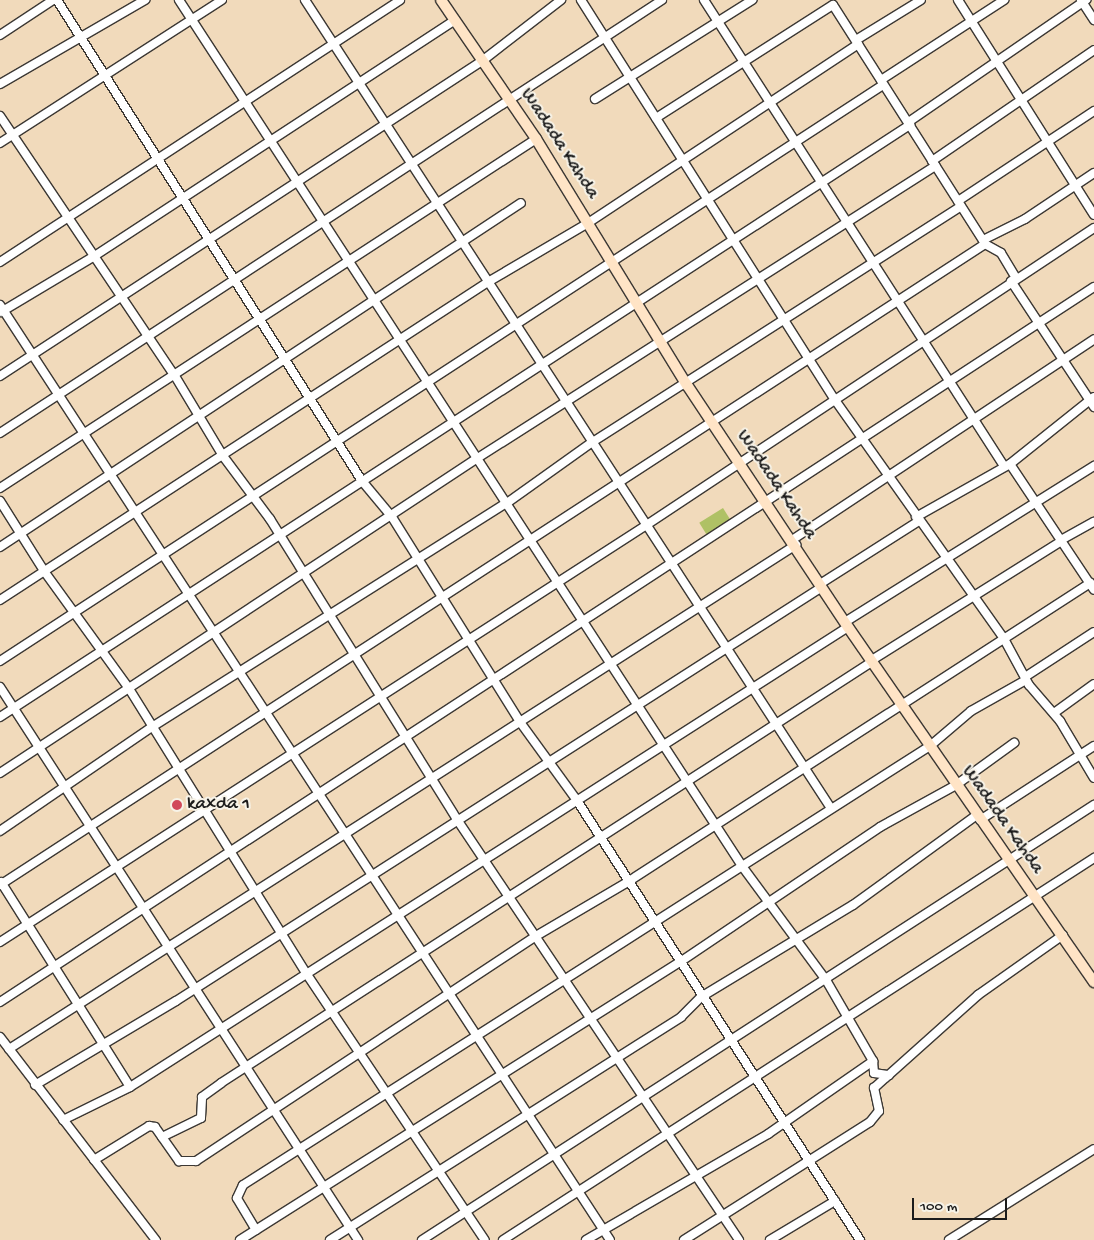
<!DOCTYPE html>
<html>
<head>
<meta charset="utf-8">
<style>
  body { margin:0 }
  #map { position:relative; width:1094px; height:1240px; overflow:hidden; background:#f1dabb; font-family:"Gochi Hand",sans-serif }
  div>[style] { position:absolute }
  [style*='--x'] { left:calc(var(--x)*1px); top:calc(var(--y)*1px); width:calc(var(--w)*1px); rotate:calc(var(--a)*1deg) }
  .green>* { inset:0; background:#afc165; transform-origin:0 0 }
  .roads { filter:drop-shadow(1px 0 #3c3834) drop-shadow(-1px 0 #3c3834) drop-shadow(0 1px #3c3834) drop-shadow(0 -1px #3c3834) }
  .street>* { height:8px; margin:-4px; padding:0 4px; transform-origin:4px; border-radius:4px; background:#fff }
  .secondary>* { height:10px; margin:-5px; padding:0 5px; transform-origin:5px; border-radius:5px; background:#ffe4c6 }
  .dots>* { width:14px; height:14px; translate:-50% -50%; box-sizing:border-box; border:2px solid #f7f3e8; border-radius:50% }
  span { translate:-50% -50%; white-space:nowrap; text-align:center; line-height:1.15; -webkit-text-stroke:4px #f7f3e8; paint-order:stroke }
  .street-label { font-size:19px; color:#1c1c1c }
  .poi-label { font-size:19px; color:#1c1c1c }
  .left { translate:0 -50%; text-align:left }
  .scale { position:absolute; left:912px; top:1198px; width:95px; height:22px; box-sizing:border-box; border:2px solid #1c1c1c; border-top:0; padding-left:6px; font-size:15px; line-height:18px; white-space:nowrap; color:#1c1c1c; -webkit-text-stroke:4px #f7f3e8; paint-order:stroke }
</style>
</head>
<body>
<div id="map">
  <div class="green">
    <i style="left:723px;top:508px;width:15px;height:28px;rotate:58deg"></i>
  </div>
  <div class="roads">
    <div class="street">
      <i style="--x:57;--y:0;--w:570;--a:57.62"></i>
      <i style="--x:362;--y:481;--w:47;--a:50.2"></i>
      <i style="--x:392;--y:517;--w:242;--a:58"></i>
      <i style="--x:520;--y:722;--w:95;--a:54"></i>
      <i style="--x:576;--y:799;--w:525;--a:57.22"></i>
      <i style="--x:179;--y:0;--w:1033;--a:56.97"></i>
      <i style="--x:742;--y:866;--w:142;--a:53.6"></i>
      <i style="--x:826;--y:980;--w:94;--a:59.9"></i>
      <i style="--x:305;--y:0;--w:963;--a:56.95"></i>
      <i style="--x:581;--y:0;--w:474;--a:57.6"></i>
      <i style="--x:835;--y:400;--w:291;--a:54.7"></i>
      <i style="--x:1003;--y:637;--w:55;--a:61.6"></i>
      <i style="--x:1029;--y:685;--w:48;--a:49.3"></i>
      <i style="--x:1060;--y:721;--w:66;--a:59.2"></i>
      <i style="--x:704;--y:0;--w:554;--a:57.23"></i>
      <i style="--x:958;--y:0;--w:254;--a:57.7"></i>
      <i style="--x:1081;--y:0;--w:24;--a:57"></i>
      <i style="--x:0;--y:35;--w:64;--a:-33.4"></i>
      <i style="--x:856;--y:40;--w:76;--a:-31.6"></i>
      <i style="--x:881;--y:80;--w:147;--a:-33"></i>
      <i style="--x:0;--y:84;--w:168;--a:-30.1"></i>
      <i style="--x:595;--y:99;--w:186;--a:-32.2"></i>
      <i style="--x:0;--y:116;--w:313;--a:56.1"></i>
      <i style="--x:175;--y:376;--w:93;--a:59"></i>
      <i style="--x:223;--y:456;--w:79;--a:53.3"></i>
      <i style="--x:270;--y:519;--w:352;--a:58.1"></i>
      <i style="--x:456;--y:818;--w:508;--a:56.15"></i>
      <i style="--x:656;--y:118;--w:210;--a:-32.6"></i>
      <i style="--x:833;--y:5;--w:283;--a:57.5"></i>
      <i style="--x:985;--y:244;--w:18;--a:29"></i>
      <i style="--x:1001;--y:253;--w:29;--a:59"></i>
      <i style="--x:910;--y:121;--w:214;--a:-34.5"></i>
      <i style="--x:0;--y:143;--w:264;--a:-32.8"></i>
      <i style="--x:932;--y:161;--w:196;--a:-34.4"></i>
      <i style="--x:958;--y:201;--w:163;--a:-33.5"></i>
      <i style="--x:983;--y:240;--w:47;--a:-26.6"></i>
      <i style="--x:1025;--y:219;--w:83;--a:-33.7"></i>
      <i style="--x:0;--y:262;--w:478;--a:-33.2"></i>
      <i style="--x:1011;--y:281;--w:151;--a:56.6"></i>
      <i style="--x:0;--y:305;--w:1116;--a:56.88"></i>
      <i style="--x:1;--y:312;--w:107;--a:-30.9"></i>
      <i style="--x:93;--y:257;--w:433;--a:-33.2"></i>
      <i style="--x:0;--y:376;--w:576;--a:-33.17"></i>
      <i style="--x:482;--y:61;--w:100;--a:-37.7"></i>
      <i style="--x:0;--y:433;--w:791;--a:-33.19"></i>
      <i style="--x:1010;--y:464;--w:151;--a:56.3"></i>
      <i style="--x:0;--y:488;--w:640;--a:-33.07"></i>
      <i style="--x:0;--y:501;--w:83;--a:57.8"></i>
      <i style="--x:44;--y:571;--w:143;--a:54.1"></i>
      <i style="--x:128;--y:687;--w:337;--a:58.1"></i>
      <i style="--x:306;--y:973;--w:321;--a:56.2"></i>
      <i style="--x:916;--y:517;--w:108;--a:-29.4"></i>
      <i style="--x:1010;--y:464;--w:107;--a:-38.6"></i>
      <i style="--x:792;--y:540;--w:363;--a:-33.6"></i>
      <i style="--x:1061;--y:540;--w:38;--a:-29"></i>
      <i style="--x:0;--y:547;--w:624;--a:-33.44"></i>
      <i style="--x:820;--y:584;--w:117;--a:-32.5"></i>
      <i style="--x:0;--y:600;--w:582;--a:-33.09"></i>
      <i style="--x:488;--y:282;--w:116;--a:-30.5"></i>
      <i style="--x:588;--y:223;--w:324;--a:-33.5"></i>
      <i style="--x:845;--y:622;--w:294;--a:-32.1"></i>
      <i style="--x:872;--y:660;--w:224;--a:-32.1"></i>
      <i style="--x:0;--y:661;--w:1054;--a:-33.12"></i>
      <i style="--x:1025;--y:677;--w:82;--a:-33.1"></i>
      <i style="--x:0;--y:687;--w:659;--a:57.08"></i>
      <i style="--x:1054;--y:713;--w:49;--a:-35.9"></i>
      <i style="--x:0;--y:717;--w:1086;--a:-33.05"></i>
      <i style="--x:0;--y:773;--w:570;--a:-33.41"></i>
      <i style="--x:476;--y:459;--w:545;--a:-32.55"></i>
      <i style="--x:980;--y:820;--w:136;--a:-33"></i>
      <i style="--x:0;--y:831;--w:184;--a:-34.4"></i>
      <i style="--x:152;--y:727;--w:420;--a:-32.3"></i>
      <i style="--x:507;--y:503;--w:103;--a:-35.5"></i>
      <i style="--x:591;--y:443;--w:439;--a:-32.6"></i>
      <i style="--x:1;--y:882;--w:242;--a:57.8"></i>
      <i style="--x:0;--y:885;--w:1175;--a:-33.05"></i>
      <i style="--x:0;--y:942;--w:768;--a:-32.82"></i>
      <i style="--x:645;--y:526;--w:539;--a:-33.57"></i>
      <i style="--x:0;--y:1002;--w:1307;--a:-33.17"></i>
      <i style="--x:0;--y:1037;--w:256;--a:52.5"></i>
      <i style="--x:9;--y:1049;--w:935;--a:-32.64"></i>
      <i style="--x:35;--y:1085;--w:164;--a:-30.8"></i>
      <i style="--x:176;--y:1001;--w:767;--a:-32.65"></i>
      <i style="--x:63;--y:1120;--w:75;--a:-26.2"></i>
      <i style="--x:130;--y:1087;--w:853;--a:-32.65"></i>
      <i style="--x:162;--y:1137;--w:43;--a:-26"></i>
      <i style="--x:201;--y:1118;--w:21;--a:-87"></i>
      <i style="--x:202;--y:1097;--w:24;--a:-36"></i>
      <i style="--x:221;--y:1083;--w:777;--a:-32.91"></i>
      <i style="--x:94;--y:1160;--w:65;--a:-31.7"></i>
      <i style="--x:149;--y:1126;--w:6;--a:9"></i>
      <i style="--x:155;--y:1127;--w:42;--a:54.8"></i>
      <i style="--x:179;--y:1161;--w:17;--a:0"></i>
      <i style="--x:196;--y:1161;--w:408;--a:-33.5"></i>
      <i style="--x:536;--y:936;--w:104;--a:-30.5"></i>
      <i style="--x:626;--y:883;--w:553;--a:-32.88"></i>
      <i style="--x:256;--y:1230;--w:37;--a:-121"></i>
      <i style="--x:237;--y:1198;--w:14;--a:-65"></i>
      <i style="--x:243;--y:1185;--w:815;--a:-32.58"></i>
      <i style="--x:930;--y:746;--w:54;--a:-40.5"></i>
      <i style="--x:971;--y:711;--w:63;--a:-29.4"></i>
      <i style="--x:240;--y:1240;--w:520;--a:-32.29"></i>
      <i style="--x:680;--y:962;--w:241;--a:-34"></i>
      <i style="--x:880;--y:827;--w:87;--a:-28.9"></i>
      <i style="--x:956;--y:785;--w:72;--a:-35.9"></i>
      <i style="--x:330;--y:1240;--w:416;--a:-32.4"></i>
      <i style="--x:681;--y:1017;--w:28;--a:-45"></i>
      <i style="--x:701;--y:997;--w:178;--a:-31.2"></i>
      <i style="--x:853;--y:905;--w:153;--a:-36"></i>
      <i style="--x:422;--y:1240;--w:801;--a:-32.92"></i>
      <i style="--x:503;--y:1240;--w:704;--a:-32.88"></i>
      <i style="--x:586;--y:1240;--w:211;--a:-30.2"></i>
      <i style="--x:768;--y:1134;--w:128;--a:-34.8"></i>
      <i style="--x:873;--y:1061;--w:12;--a:85"></i>
      <i style="--x:874;--y:1073;--w:15;--a:8"></i>
      <i style="--x:684;--y:1240;--w:220;--a:-32.4"></i>
      <i style="--x:870;--y:1122;--w:14;--a:-51"></i>
      <i style="--x:879;--y:1111;--w:24;--a:-102"></i>
      <i style="--x:874;--y:1088;--w:140;--a:-41.8"></i>
      <i style="--x:978;--y:995;--w:104;--a:-35.2"></i>
      <i style="--x:770;--y:1240;--w:76;--a:-31"></i>
      <i style="--x:949;--y:1240;--w:171;--a:-32.1"></i>
    </div>
    <div class="secondary">
      <i style="--x:441;--y:0;--w:168;--a:55.6"></i>
      <i style="--x:536;--y:139;--w:289;--a:58.5"></i>
      <i style="--x:687;--y:385;--w:291;--a:56.4"></i>
      <i style="--x:848;--y:627;--w:432;--a:55.3"></i>
    </div>
  </div>
  <div class="dots">
    <i style="left:177px;top:805px;background:#d1495b"></i>
  </div>
  <div class="street-label">
    <span style="left:559px;top:144px;rotate:57deg">Wadada Kahda</span>
    <span style="left:776px;top:485px;rotate:56deg">Wadada Kahda</span>
    <span style="left:1002px;top:820px;rotate:55deg">Wadada Kahda</span>
  </div>
  <div class="poi-label">
    <span class="left" style="left:187px;top:805px">kaxda 1</span>
  </div>
  <div class="scale">100 m</div>
</div>
</body>
</html>
